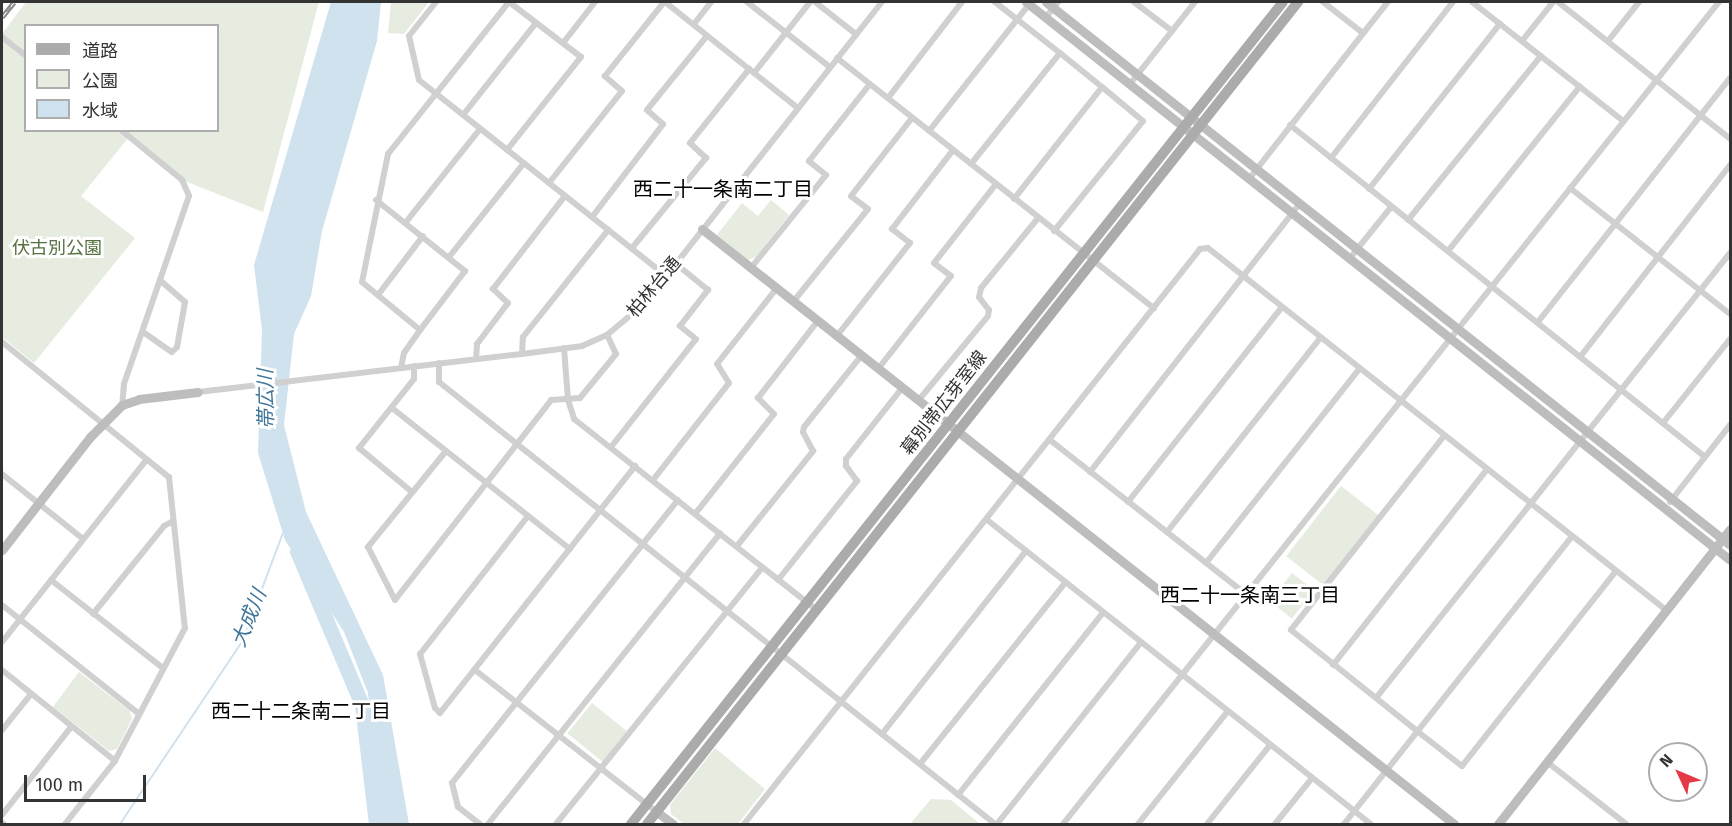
<!DOCTYPE html>
<html>
<head>
<meta charset="utf-8">
<style>
  body { margin:0 }
  #map { position:relative; width:1732px; height:826px; overflow:hidden; background:#fff; font-family:"Fira Sans","Noto Sans JP",sans-serif }
  div>[style] { position:absolute }
  [style*='--x'] { left:calc(var(--x)*1px); top:calc(var(--y)*1px); width:calc(var(--w)*1px); rotate:calc(var(--a)*1deg) }
  .green>* { inset:0; background:#e6ecdf; transform-origin:0 0 }
  .water>* { inset:0; background:#cfe2ee }
  .stream>* { height:2px; margin:-1px; padding:0 1px; transform-origin:1px; border-radius:1px; background:#cfe2ee }
  .river>* { height:15px; margin:-7.5px; padding:0 7.5px; transform-origin:7.5px; border-radius:7.5px; background:#cfe2ee }
  .street>* { height:6px; margin:-3px; padding:0 3px; transform-origin:3px; border-radius:3px; background:#d0d0d0 }
  .secondary>* { height:9px; margin:-4.5px; padding:0 4.5px; transform-origin:4.5px; border-radius:4.5px; background:#bdbdbd }
  .primary>* { height:10px; margin:-5px; padding:0 5px; transform-origin:5px; border-radius:5px; background:#ababab }
  .rail>* { height:4.5px; margin-top:-2.25px; transform-origin:0; background:repeating-linear-gradient(90deg,#fff 0 7px,#888 0 14px); box-sizing:border-box; border-block:2px solid #888 }
  span { translate:-50% -50%; white-space:nowrap; text-align:center; line-height:1.15; -webkit-text-stroke:6px #fff; paint-order:stroke }
  .park-label { font-size:18px; color:#56703f }
  .street-label { font-size:18px; color:#333 }
  .neighbourhood-label { font-size:20px; color:#000 }
  .water-label { font-size:20px; color:#3f7597; font-style:italic }
  .frame { position:absolute; inset:0; border:3px solid #333; pointer-events:none }
  .legend { position:absolute; left:24px; top:24px; width:195px; height:108px; box-sizing:border-box; background:#fff; border:2px solid #adadad; margin:0; padding:8px 10px; list-style:none; font-size:18px; color:#333 }
  .legend li { display:flex; align-items:center; gap:12px; height:30px }
  .legend b { width:30px; border:2px solid #adadad }
  .north { position:absolute; left:1648px; top:742px; width:60px; height:60px; box-sizing:border-box; background:#fff; border:2px solid #adadad; border-radius:50%; rotate:314deg; font-size:16px; font-weight:700; line-height:24px; text-align:center; color:#333 }
  .north::after { content:''; display:block; margin:auto; width:21px; height:27px; background:#e63946; clip-path:polygon(50% 0,100% 100%,50% 72%,0 100%) }
  .scale { position:absolute; left:24px; top:775px; width:122px; height:27px; box-sizing:border-box; border:3px solid #333; border-top:0; padding-left:8px; font-size:18px; line-height:21px; white-space:nowrap; color:#333; -webkit-text-stroke:4px #fff; paint-order:stroke }
</style>
</head>
<body>
<div id="map">
  <div class="green">
    <i style="clip-path:polygon(evenodd,26px 2px,319px 2px,263px 212px,182px 180px,129px 137px,81px 196px,135px 238px,34px 363px,2px 337px,2px 34px,26px 2px,26px 26px,218px 26px,218px 130px,26px 130px,26px 26px)"></i>
    <i style="clip-path:polygon(391px 2px,429px 2px,404px 34px,388px 33px)"></i>
    <i style="clip-path:polygon(771px 200px,789px 215px,756px 257px,748px 260px,717px 235px,742px 203px,758px 216px)"></i>
    <i style="left:1341px;top:486px;width:47px;height:89px;rotate:38deg"></i>
    <i style="left:1292px;top:573px;width:28px;height:36px;rotate:38deg"></i>
    <i style="clip-path:polygon(79px 672px,130px 711px,132px 719px,117px 749px,109px 751px,53px 707px)"></i>
    <i style="left:592px;top:703px;width:45px;height:39px;rotate:39deg"></i>
    <i style="clip-path:polygon(715px 748px,765px 789px,738px 824px,684px 824px,671px 814px,670px 805px)"></i>
    <i style="clip-path:polygon(931px 799px,951px 800px,980px 824px,910px 824px)"></i>
  </div>
  <div class="water">
    <i style="clip-path:polygon(331px 2px,381px 2px,377px 41px,322px 231px,311px 296px,294px 334px,284px 425px,306px 512px,383px 675px,409px 824px,382px 824px,368px 693px,344px 632px,285px 540px,258px 453px,262px 330px,254px 265px)"></i>
  </div>
  <div class="stream">
    <i style="--x:120;--y:824;--w:219;--a:-56.2"></i>
    <i style="--x:242;--y:642;--w:116;--a:-69.4"></i>
  </div>
  <div class="river">
    <i style="--x:297;--y:551;--w:167;--a:67.1"></i>
    <i style="--x:362;--y:705;--w:120;--a:83.3"></i>
  </div>
  <div class="street">
    <i style="--x:436;--y:2;--w:43;--a:128.5"></i>
    <i style="--x:409;--y:36;--w:45;--a:77.2"></i>
    <i style="--x:419;--y:80;--w:315;--a:38.4"></i>
    <i style="--x:665;--y:2;--w:170;--a:38.6"></i>
    <i style="--x:747;--y:2;--w:105;--a:38.1"></i>
    <i style="--x:815;--y:2;--w:52;--a:38"></i>
    <i style="--x:1134;--y:2;--w:48;--a:37.3"></i>
    <i style="--x:1323;--y:2;--w:51;--a:37.8"></i>
    <i style="--x:1472;--y:2;--w:192;--a:38.2"></i>
    <i style="--x:1558;--y:2;--w:220;--a:38.5"></i>
    <i style="--x:1046;--y:17;--w:19;--a:-51"></i>
    <i style="--x:694;--y:24;--w:28;--a:-52"></i>
    <i style="--x:2;--y:37;--w:31;--a:38"></i>
    <i style="--x:1522;--y:41;--w:50;--a:-51.5"></i>
    <i style="--x:1608;--y:41;--w:50;--a:-51.5"></i>
    <i style="--x:563;--y:43;--w:52;--a:-52"></i>
    <i style="--x:837;--y:58;--w:404;--a:38.3"></i>
    <i style="--x:754;--y:73;--w:90;--a:-51.7"></i>
    <i style="--x:1130;--y:84;--w:105;--a:-51.6"></i>
    <i style="--x:888;--y:98;--w:121;--a:-52.4"></i>
    <i style="--x:463;--y:115;--w:117;--a:-51.6"></i>
    <i style="--x:1290;--y:125;--w:531;--a:38.66"></i>
    <i style="--x:121;--y:130;--w:79;--a:39.3"></i>
    <i style="--x:182;--y:180;--w:17;--a:66"></i>
    <i style="--x:189;--y:196;--w:199;--a:109.1"></i>
    <i style="--x:124;--y:384;--w:21;--a:95"></i>
    <i style="--x:929;--y:131;--w:164;--a:-51.7"></i>
    <i style="--x:507;--y:150;--w:119;--a:-51.5"></i>
    <i style="--x:581;--y:57;--w:91;--a:-142.6"></i>
    <i style="--x:1331;--y:158;--w:198;--a:-52"></i>
    <i style="--x:971;--y:164;--w:142;--a:-51.3"></i>
    <i style="--x:1060;--y:53;--w:83;--a:-141.9"></i>
    <i style="--x:1249;--y:179;--w:225;--a:-51.9"></i>
    <i style="--x:549;--y:183;--w:117;--a:-51.6"></i>
    <i style="--x:622;--y:91;--w:23;--a:-139"></i>
    <i style="--x:605;--y:76;--w:95;--a:-51.4"></i>
    <i style="--x:1570;--y:188;--w:204;--a:38.2"></i>
    <i style="--x:1369;--y:189;--w:211;--a:-51.6"></i>
    <i style="--x:1014;--y:199;--w:142;--a:-51.8"></i>
    <i style="--x:1102;--y:87;--w:54;--a:-141"></i>
    <i style="--x:376;--y:200;--w:114;--a:38.6"></i>
    <i style="--x:465;--y:271;--w:74;--a:127.3"></i>
    <i style="--x:592;--y:217;--w:117;--a:-52.6"></i>
    <i style="--x:663;--y:124;--w:21;--a:-139"></i>
    <i style="--x:647;--y:110;--w:95;--a:-51"></i>
    <i style="--x:1408;--y:220;--w:211;--a:-51"></i>
    <i style="--x:406;--y:222;--w:119;--a:-51.5"></i>
    <i style="--x:1054;--y:231;--w:141;--a:-51"></i>
    <i style="--x:1143;--y:121;--w:53;--a:-140.3"></i>
    <i style="--x:632;--y:248;--w:117;--a:-50.6"></i>
    <i style="--x:706;--y:158;--w:22;--a:-137"></i>
    <i style="--x:690;--y:143;--w:95;--a:-51.4"></i>
    <i style="--x:1448;--y:251;--w:211;--a:-51.3"></i>
    <i style="--x:449;--y:257;--w:120;--a:-51.4"></i>
    <i style="--x:1350;--y:258;--w:65;--a:-51.2"></i>
    <i style="--x:750;--y:269;--w:121;--a:-51"></i>
    <i style="--x:826;--y:175;--w:22;--a:-141"></i>
    <i style="--x:809;--y:161;--w:98;--a:-51.6"></i>
    <i style="--x:378;--y:295;--w:74;--a:-52.7"></i>
    <i style="--x:793;--y:302;--w:119;--a:-51.1"></i>
    <i style="--x:868;--y:209;--w:21;--a:-143"></i>
    <i style="--x:851;--y:196;--w:99;--a:-52"></i>
    <i style="--x:1538;--y:322;--w:310;--a:-51.8"></i>
    <i style="--x:143;--y:332;--w:35;--a:35"></i>
    <i style="--x:172;--y:352;--w:7;--a:-45"></i>
    <i style="--x:177;--y:347;--w:46;--a:-79.9"></i>
    <i style="--x:185;--y:302;--w:33;--a:-139"></i>
    <i style="--x:836;--y:337;--w:120;--a:-51.8"></i>
    <i style="--x:910;--y:243;--w:23;--a:-142"></i>
    <i style="--x:892;--y:229;--w:100;--a:-52.3"></i>
    <i style="--x:2;--y:342;--w:215;--a:39"></i>
    <i style="--x:169;--y:477;--w:152;--a:84"></i>
    <i style="--x:185;--y:628;--w:150;--a:117.8"></i>
    <i style="--x:115;--y:761;--w:80;--a:128.4"></i>
    <i style="--x:564;--y:348;--w:52;--a:85.6"></i>
    <i style="--x:568;--y:400;--w:20;--a:72"></i>
    <i style="--x:574;--y:419;--w:309;--a:38.2"></i>
    <i style="--x:522;--y:354;--w:17;--a:-87"></i>
    <i style="--x:523;--y:337;--w:137;--a:-51.5"></i>
    <i style="--x:1580;--y:357;--w:244;--a:-52"></i>
    <i style="--x:476;--y:359;--w:15;--a:-86"></i>
    <i style="--x:477;--y:344;--w:51;--a:-52.9"></i>
    <i style="--x:508;--y:303;--w:21;--a:-137"></i>
    <i style="--x:493;--y:289;--w:118;--a:-52.3"></i>
    <i style="--x:439;--y:363;--w:19;--a:90"></i>
    <i style="--x:439;--y:382;--w:710;--a:38.48"></i>
    <i style="--x:401;--y:368;--w:15;--a:-79"></i>
    <i style="--x:404;--y:353;--w:28;--a:-55"></i>
    <i style="--x:420;--y:330;--w:75;--a:-140.4"></i>
    <i style="--x:362;--y:282;--w:131;--a:-78.5"></i>
    <i style="--x:388;--y:154;--w:194;--a:-51.5"></i>
    <i style="--x:878;--y:369;--w:118;--a:-51.9"></i>
    <i style="--x:951;--y:276;--w:21;--a:-143"></i>
    <i style="--x:934;--y:263;--w:100;--a:-51.9"></i>
    <i style="--x:198;--y:392;--w:326;--a:-6.7"></i>
    <i style="--x:522;--y:354;--w:61;--a:-7.6"></i>
    <i style="--x:582;--y:346;--w:27;--a:-24"></i>
    <i style="--x:607;--y:335;--w:50;--a:-40.1"></i>
    <i style="--x:645;--y:303;--w:383;--a:-51.8"></i>
    <i style="--x:918;--y:401;--w:110;--a:-50.5"></i>
    <i style="--x:988;--y:316;--w:6;--a:-81"></i>
    <i style="--x:989;--y:310;--w:16;--a:-128"></i>
    <i style="--x:979;--y:297;--w:9;--a:-77"></i>
    <i style="--x:981;--y:288;--w:90;--a:-50.8"></i>
    <i style="--x:392;--y:408;--w:227;--a:38.4"></i>
    <i style="--x:1663;--y:423;--w:107;--a:-51.4"></i>
    <i style="--x:1444;--y:436;--w:247;--a:128.3"></i>
    <i style="--x:1291;--y:630;--w:161;--a:38.7"></i>
    <i style="--x:1417;--y:731;--w:57;--a:37.9"></i>
    <i style="--x:1462;--y:766;--w:248;--a:-51.7"></i>
    <i style="--x:1050;--y:440;--w:252;--a:38.2"></i>
    <i style="--x:611;--y:447;--w:137;--a:-51.8"></i>
    <i style="--x:696;--y:339;--w:21;--a:-141"></i>
    <i style="--x:680;--y:326;--w:46;--a:-52.1"></i>
    <i style="--x:708;--y:290;--w:43;--a:-140.7"></i>
    <i style="--x:446;--y:451;--w:124;--a:129.1"></i>
    <i style="--x:368;--y:547;--w:59;--a:63"></i>
    <i style="--x:395;--y:600;--w:254;--a:-52"></i>
    <i style="--x:551;--y:400;--w:29;--a:-4"></i>
    <i style="--x:580;--y:398;--w:57;--a:-50.7"></i>
    <i style="--x:616;--y:354;--w:21;--a:-115"></i>
    <i style="--x:1090;--y:472;--w:341;--a:-52"></i>
    <i style="--x:2;--y:474;--w:104;--a:38.7"></i>
    <i style="--x:653;--y:480;--w:123;--a:-51.9"></i>
    <i style="--x:729;--y:383;--w:22;--a:-122"></i>
    <i style="--x:717;--y:364;--w:95;--a:-51.8"></i>
    <i style="--x:412;--y:492;--w:69;--a:-140.3"></i>
    <i style="--x:359;--y:448;--w:88;--a:-51.4"></i>
    <i style="--x:414;--y:379;--w:13;--a:-90"></i>
    <i style="--x:1128;--y:502;--w:248;--a:-51.7"></i>
    <i style="--x:1670;--y:502;--w:98;--a:-52.1"></i>
    <i style="--x:695;--y:514;--w:127;--a:-51.7"></i>
    <i style="--x:774;--y:414;--w:23;--a:-135"></i>
    <i style="--x:758;--y:398;--w:96;--a:-52.2"></i>
    <i style="--x:528;--y:516;--w:175;--a:128"></i>
    <i style="--x:420;--y:654;--w:56;--a:74.5"></i>
    <i style="--x:435;--y:708;--w:7;--a:45"></i>
    <i style="--x:440;--y:713;--w:315;--a:-51.7"></i>
    <i style="--x:986;--y:519;--w:491;--a:38.4"></i>
    <i style="--x:1167;--y:532;--w:248;--a:-51.7"></i>
    <i style="--x:737;--y:546;--w:122;--a:-51.3"></i>
    <i style="--x:813;--y:451;--w:21;--a:-118"></i>
    <i style="--x:803;--y:432;--w:5;--a:-79"></i>
    <i style="--x:804;--y:427;--w:91;--a:-51.2"></i>
    <i style="--x:1206;--y:563;--w:248;--a:-51.7"></i>
    <i style="--x:51;--y:580;--w:142;--a:38.2"></i>
    <i style="--x:778;--y:580;--w:127;--a:-51.4"></i>
    <i style="--x:857;--y:481;--w:19;--a:-126"></i>
    <i style="--x:846;--y:466;--w:7;--a:-90"></i>
    <i style="--x:846;--y:459;--w:90;--a:-51.7"></i>
    <i style="--x:2;--y:605;--w:175;--a:38.5"></i>
    <i style="--x:93;--y:614;--w:113;--a:-51.1"></i>
    <i style="--x:164;--y:526;--w:10;--a:-29"></i>
    <i style="--x:2;--y:642;--w:233;--a:-51.6"></i>
    <i style="--x:1333;--y:665;--w:249;--a:-51.8"></i>
    <i style="--x:2;--y:670;--w:145;--a:38.8"></i>
    <i style="--x:475;--y:670;--w:231;--a:38"></i>
    <i style="--x:1376;--y:698;--w:569;--a:-51.5"></i>
    <i style="--x:2;--y:730;--w:46;--a:-51.1"></i>
    <i style="--x:882;--y:734;--w:233;--a:-51.8"></i>
    <i style="--x:1547;--y:762;--w:100;--a:38.1"></i>
    <i style="--x:920;--y:764;--w:233;--a:-51.3"></i>
    <i style="--x:958;--y:795;--w:233;--a:-51.5"></i>
    <i style="--x:2;--y:815;--w:112;--a:-51.9"></i>
    <i style="--x:2;--y:823;--w:2;--a:27"></i>
    <i style="--x:480;--y:824;--w:28;--a:-142"></i>
    <i style="--x:458;--y:807;--w:25;--a:-104"></i>
    <i style="--x:452;--y:783;--w:362;--a:-51.4"></i>
    <i style="--x:488;--y:824;--w:372;--a:-51.4"></i>
    <i style="--x:556;--y:824;--w:329;--a:-51.2"></i>
    <i style="--x:744;--y:824;--w:734;--a:-51.58"></i>
    <i style="--x:1200;--y:249;--w:8;--a:-7"></i>
    <i style="--x:1208;--y:248;--w:584;--a:38.32"></i>
    <i style="--x:997;--y:824;--w:232;--a:-51.6"></i>
    <i style="--x:1063;--y:824;--w:1052;--a:-51.41"></i>
    <i style="--x:1138;--y:824;--w:144;--a:-51.5"></i>
    <i style="--x:1207;--y:824;--w:101;--a:-51.4"></i>
    <i style="--x:1275;--y:824;--w:59;--a:-51.2"></i>
    <i style="--x:1344;--y:824;--w:367;--a:-51.6"></i>
  </div>
  <div class="secondary">
    <i style="--x:1026;--y:2;--w:898;--a:38.4"></i>
    <i style="--x:1046;--y:2;--w:873;--a:38.44"></i>
    <i style="--x:702;--y:229;--w:959;--a:38.35"></i>
    <i style="--x:2;--y:550;--w:143;--a:-52.1"></i>
    <i style="--x:90;--y:437;--w:45;--a:-45"></i>
    <i style="--x:122;--y:405;--w:18;--a:-19"></i>
    <i style="--x:139;--y:399;--w:59;--a:-6.8"></i>
    <i style="--x:657;--y:812;--w:20;--a:37"></i>
    <i style="--x:1498;--y:824;--w:375;--a:-51.8"></i>
  </div>
  <div class="primary">
    <i style="--x:631;--y:824;--w:1049;--a:-51.58"></i>
    <i style="--x:647;--y:824;--w:1049;--a:-51.62"></i>
  </div>
  <div class="rail">
    <i style="--x:2;--y:17;--w:19;--a:-51"></i>
  </div>
  <div class="park-label">
    <span style="left:57px;top:248px">伏古別公園</span>
  </div>
  <div class="street-label">
    <span style="left:654px;top:287px;rotate:-50deg">柏林台通</span>
    <span style="left:944px;top:403px;rotate:-52deg">幕別帯広芽室線</span>
  </div>
  <div class="neighbourhood-label">
    <span style="left:723px;top:189px">西二十一条南二丁目</span>
    <span style="left:1250px;top:595px">西二十一条南三丁目</span>
    <span style="left:301px;top:711px">西二十二条南二丁目</span>
  </div>
  <div class="water-label">
    <span style="left:266px;top:399px;rotate:-91deg">帯広川</span>
    <span style="left:249px;top:618px;rotate:-68deg">大成川</span>
  </div>
  <div class="frame"></div>
  <ul class="legend">
  <li><b style="height:8px;background:#ababab"></b>道路</li>
  <li><b style="height:16px;background:#e6ecdf"></b>公園</li>
  <li><b style="height:16px;background:#cfe2ee"></b>水域</li>
  </ul>
  <div class="north">N</div>
  <div class="scale">100 m</div>
</div>
</body>
</html>
